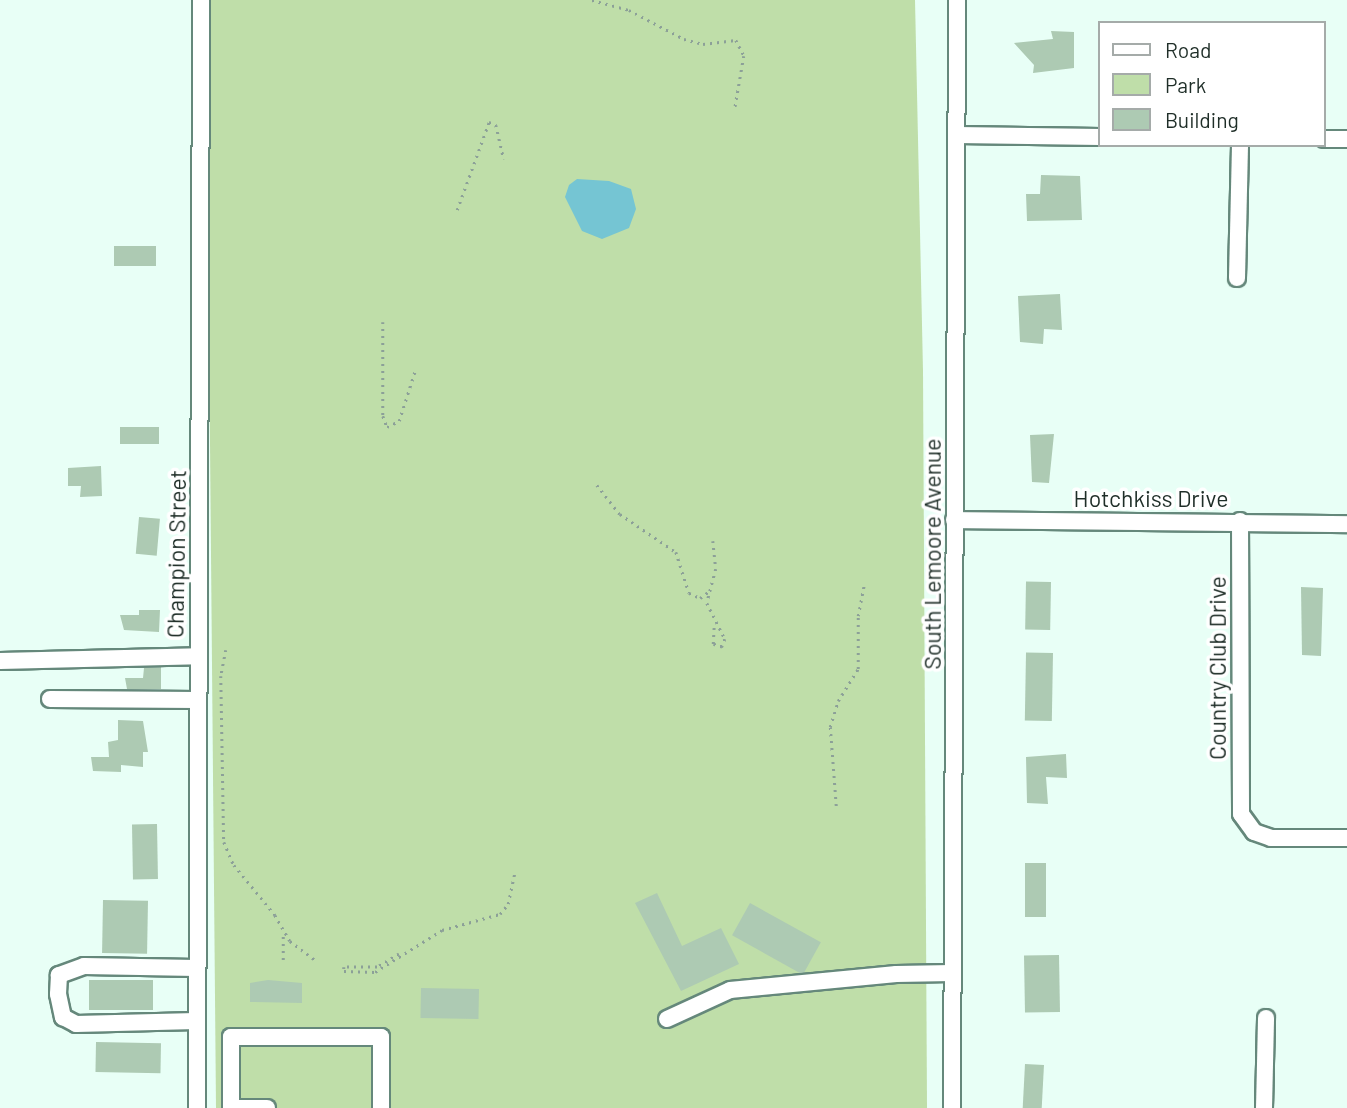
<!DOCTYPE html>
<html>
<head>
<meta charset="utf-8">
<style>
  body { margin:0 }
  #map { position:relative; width:1347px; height:1108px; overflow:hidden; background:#e8fff6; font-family:Barlow,sans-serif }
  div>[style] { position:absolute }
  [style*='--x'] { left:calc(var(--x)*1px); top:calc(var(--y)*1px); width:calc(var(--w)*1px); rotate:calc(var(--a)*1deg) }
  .green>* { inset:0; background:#bfdea9 }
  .water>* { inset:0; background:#75c5d3 }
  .building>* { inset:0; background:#adcab3; transform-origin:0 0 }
  .path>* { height:2.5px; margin-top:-1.25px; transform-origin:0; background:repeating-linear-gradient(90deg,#8ca098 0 2px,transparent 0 7px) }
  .roads { filter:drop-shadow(2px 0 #65887b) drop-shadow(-2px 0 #65887b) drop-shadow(0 2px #65887b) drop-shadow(0 -2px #65887b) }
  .minor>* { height:16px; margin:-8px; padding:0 8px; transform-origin:8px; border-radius:8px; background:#fff }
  span { translate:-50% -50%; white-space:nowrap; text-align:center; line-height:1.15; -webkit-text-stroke:7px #fff; paint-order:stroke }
  .street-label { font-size:23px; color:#1f2e28 }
  .legend { position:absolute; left:1098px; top:21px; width:228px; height:126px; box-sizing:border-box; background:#fff; border:2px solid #a5aba9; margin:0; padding:9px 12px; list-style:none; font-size:21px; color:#1f2e28 }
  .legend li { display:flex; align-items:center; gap:14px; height:35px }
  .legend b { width:35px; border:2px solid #a5aba9 }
</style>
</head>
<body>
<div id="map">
  <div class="green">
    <i style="clip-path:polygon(206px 0,915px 0,923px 371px,927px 1108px,216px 1108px)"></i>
  </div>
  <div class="water">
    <i style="clip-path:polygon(577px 179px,609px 181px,631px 189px,636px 209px,629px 228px,602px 239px,582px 231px,565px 197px,569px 185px)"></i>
  </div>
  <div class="building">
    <i style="clip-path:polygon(1051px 31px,1074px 32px,1074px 68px,1033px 73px,1034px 65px,1014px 43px,1053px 39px)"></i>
    <i style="clip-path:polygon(1041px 175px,1080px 176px,1082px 220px,1027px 221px,1026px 194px,1040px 194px)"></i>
    <i style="left:114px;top:246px;width:42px;height:20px"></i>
    <i style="clip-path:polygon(1060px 294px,1062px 330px,1044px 329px,1043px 344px,1020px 342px,1018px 296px)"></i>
    <i style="left:159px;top:427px;width:17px;height:39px;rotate:90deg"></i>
    <i style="clip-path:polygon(1054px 434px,1049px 483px,1032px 482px,1030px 435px)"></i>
    <i style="clip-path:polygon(101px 466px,102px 496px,80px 497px,81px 486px,68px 486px,68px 468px)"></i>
    <i style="left:139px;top:517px;width:21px;height:37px;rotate:5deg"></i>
    <i style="left:1051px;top:582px;width:48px;height:25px;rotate:91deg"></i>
    <i style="clip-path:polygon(1301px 587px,1323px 588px,1321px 656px,1302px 655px)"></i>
    <i style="clip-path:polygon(139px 610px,160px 610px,159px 632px,124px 630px,120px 615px,139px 615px)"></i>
    <i style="left:1053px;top:653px;width:68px;height:27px;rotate:91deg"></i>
    <i style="clip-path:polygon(161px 667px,161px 689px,127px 689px,125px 678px,143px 678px,144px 668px)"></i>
    <i style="clip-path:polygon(118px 720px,143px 721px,148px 752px,143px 752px,143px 767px,121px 765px,121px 772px,93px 771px,91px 757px,109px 757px,108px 742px,118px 740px)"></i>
    <i style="clip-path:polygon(1066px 754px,1067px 778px,1046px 777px,1048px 804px,1027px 803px,1026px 757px)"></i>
    <i style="left:157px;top:824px;width:55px;height:25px;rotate:89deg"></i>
    <i style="left:1046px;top:863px;width:54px;height:21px;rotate:90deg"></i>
    <i style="clip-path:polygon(657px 893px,682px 946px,721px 928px,739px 964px,681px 991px,635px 903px)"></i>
    <i style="left:103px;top:900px;width:45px;height:53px;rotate:1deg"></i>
    <i style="left:750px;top:903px;width:81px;height:37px;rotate:29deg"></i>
    <i style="left:1059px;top:955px;width:57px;height:35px;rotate:89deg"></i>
    <i style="left:89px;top:980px;width:64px;height:30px"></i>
    <i style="clip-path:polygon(268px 980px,302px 983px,302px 1003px,250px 1002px,250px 983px)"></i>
    <i style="left:421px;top:988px;width:58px;height:30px;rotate:1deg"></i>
    <i style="left:96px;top:1042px;width:65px;height:30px;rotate:1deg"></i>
    <i style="left:1025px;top:1064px;width:19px;height:44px;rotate:3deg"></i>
  </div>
  <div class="path">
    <i style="--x:592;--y:0;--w:38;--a:15"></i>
    <i style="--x:629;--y:10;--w:62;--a:27.8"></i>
    <i style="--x:684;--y:39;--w:20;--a:15"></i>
    <i style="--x:703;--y:44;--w:33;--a:-7"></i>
    <i style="--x:736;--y:40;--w:18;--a:63"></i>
    <i style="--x:744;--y:56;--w:53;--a:99.8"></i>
    <i style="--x:457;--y:210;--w:94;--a:-70"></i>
    <i style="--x:489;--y:122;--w:8;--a:23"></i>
    <i style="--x:496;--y:125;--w:35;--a:77"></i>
    <i style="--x:383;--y:322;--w:94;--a:90"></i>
    <i style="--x:383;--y:416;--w:12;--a:70"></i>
    <i style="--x:387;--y:427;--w:13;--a:-27"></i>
    <i style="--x:399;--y:421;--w:52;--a:-72.3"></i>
    <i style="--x:597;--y:485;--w:37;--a:52"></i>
    <i style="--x:620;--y:514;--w:68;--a:34.2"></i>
    <i style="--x:676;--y:552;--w:43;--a:72.4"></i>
    <i style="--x:689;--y:593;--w:12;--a:24"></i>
    <i style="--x:700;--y:598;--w:10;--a:-37"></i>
    <i style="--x:713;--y:541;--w:28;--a:84"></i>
    <i style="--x:716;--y:569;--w:35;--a:105"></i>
    <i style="--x:707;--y:603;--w:40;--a:63.4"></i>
    <i style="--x:725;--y:639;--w:9;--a:111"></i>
    <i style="--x:722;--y:647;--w:9;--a:-162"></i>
    <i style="--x:713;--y:644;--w:21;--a:-87"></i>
    <i style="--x:226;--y:650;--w:26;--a:101"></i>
    <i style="--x:221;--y:676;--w:166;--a:89"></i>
    <i style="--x:224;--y:842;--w:25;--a:67"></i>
    <i style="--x:234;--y:865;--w:65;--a:50.6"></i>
    <i style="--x:275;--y:915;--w:30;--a:60"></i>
    <i style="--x:290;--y:941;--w:31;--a:37"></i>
    <i style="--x:836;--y:806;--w:79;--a:-94.3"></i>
    <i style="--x:830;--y:727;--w:27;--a:-73"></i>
    <i style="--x:838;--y:701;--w:38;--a:-58"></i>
    <i style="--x:858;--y:669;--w:53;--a:-90"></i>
    <i style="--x:858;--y:616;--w:33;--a:-79"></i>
    <i style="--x:399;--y:954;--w:26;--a:149"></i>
    <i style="--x:377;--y:967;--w:33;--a:180"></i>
    <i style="--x:344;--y:967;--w:4;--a:90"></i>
    <i style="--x:344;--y:971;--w:31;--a:2"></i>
    <i style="--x:375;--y:972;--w:79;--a:-32.1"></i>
    <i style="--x:442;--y:930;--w:60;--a:-15.4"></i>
    <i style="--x:500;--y:914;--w:13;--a:-51"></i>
    <i style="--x:508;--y:904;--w:34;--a:-78"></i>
    <i style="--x:283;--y:960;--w:28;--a:-90"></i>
  </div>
  <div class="roads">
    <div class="minor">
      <i style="--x:957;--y:135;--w:143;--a:0.8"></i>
      <i style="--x:1324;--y:139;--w:23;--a:0"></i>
      <i style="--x:1237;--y:278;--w:133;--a:-88.7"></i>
      <i style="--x:954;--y:520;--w:393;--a:0.6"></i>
      <i style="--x:1240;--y:521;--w:293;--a:89.8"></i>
      <i style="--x:1241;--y:814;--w:22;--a:54"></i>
      <i style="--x:1254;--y:832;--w:18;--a:19"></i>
      <i style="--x:1271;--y:838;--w:76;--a:0"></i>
      <i style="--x:0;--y:661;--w:198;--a:-1.4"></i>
      <i style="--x:50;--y:699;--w:147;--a:0.4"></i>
      <i style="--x:196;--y:968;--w:112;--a:-179"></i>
      <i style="--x:84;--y:966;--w:27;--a:160"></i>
      <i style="--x:59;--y:975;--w:19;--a:93"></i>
      <i style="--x:58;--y:994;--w:24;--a:78"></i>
      <i style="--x:63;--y:1017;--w:15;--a:28"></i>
      <i style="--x:76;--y:1024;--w:120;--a:-1.4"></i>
      <i style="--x:667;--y:1019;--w:69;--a:-24.7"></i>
      <i style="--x:730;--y:990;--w:167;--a:-5.5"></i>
      <i style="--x:896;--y:974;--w:56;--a:-1"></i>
      <i style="--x:197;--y:1108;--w:1108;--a:-89.79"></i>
      <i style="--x:267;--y:1108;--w:36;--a:180"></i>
      <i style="--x:231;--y:1108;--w:71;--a:-90"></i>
      <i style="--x:231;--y:1037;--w:150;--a:0"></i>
      <i style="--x:381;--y:1037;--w:71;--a:90"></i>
      <i style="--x:952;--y:1108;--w:1108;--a:-89.74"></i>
      <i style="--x:1264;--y:1108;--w:90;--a:-88.7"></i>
    </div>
  </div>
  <div class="street-label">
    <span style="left:1151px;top:498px">Hotchkiss Drive</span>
    <span style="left:176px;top:554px;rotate:-89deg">Champion Street</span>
    <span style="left:932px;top:554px;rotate:-90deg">South Lemoore Avenue</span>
    <span style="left:1217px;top:668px;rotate:-90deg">Country Club Drive</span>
  </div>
  <ul class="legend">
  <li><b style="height:9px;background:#fff"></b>Road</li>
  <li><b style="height:19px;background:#bfdea9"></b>Park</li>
  <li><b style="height:19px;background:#adcab3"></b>Building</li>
  </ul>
</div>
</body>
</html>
